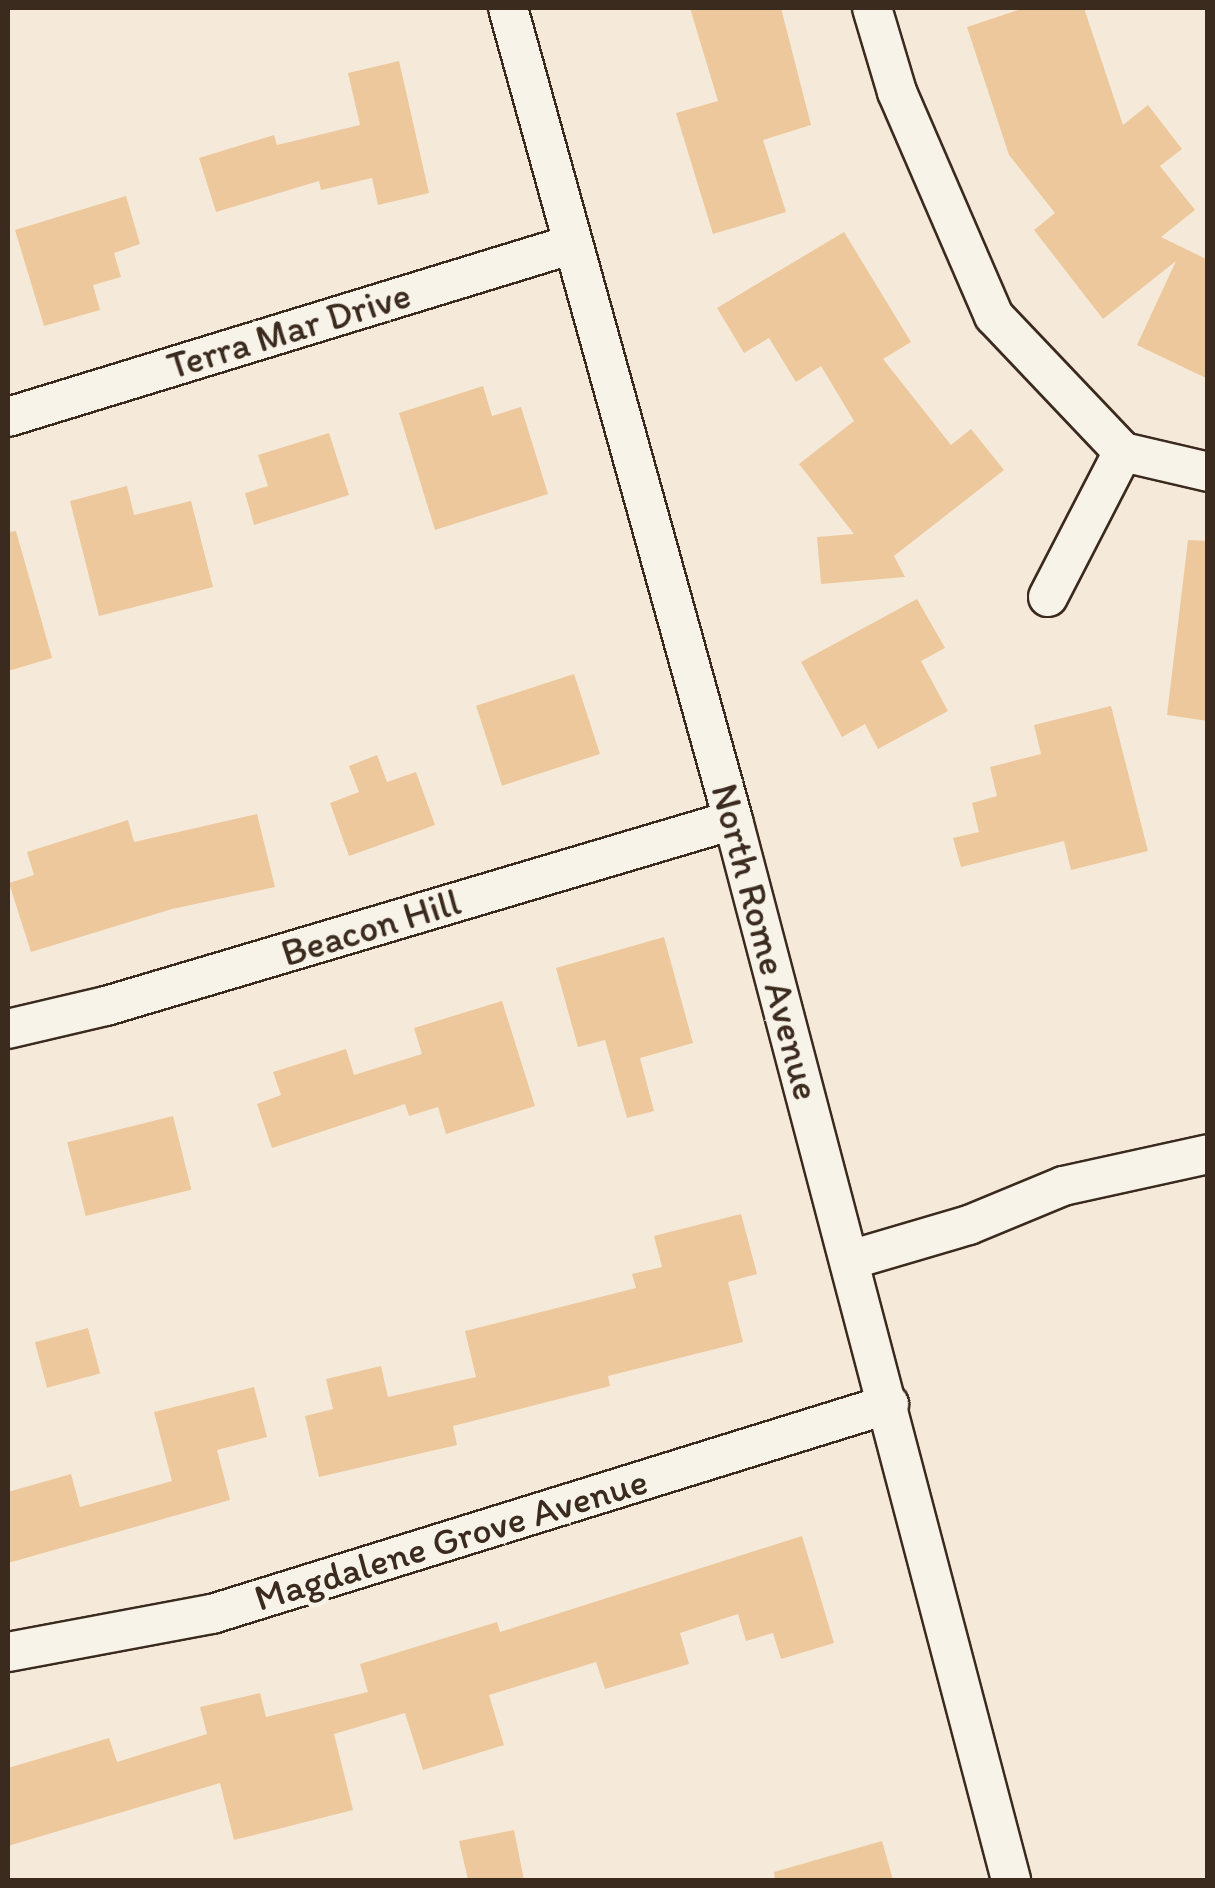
<!DOCTYPE html>
<html>
<head>
<meta charset="utf-8">
<style>
  body { margin:0 }
  #map { position:relative; width:1215px; height:1888px; overflow:hidden; background:#f5ead9; font-family:Itim,sans-serif }
  div>[style] { position:absolute }
  [style*='--x'] { left:calc(var(--x)*1px); top:calc(var(--y)*1px); width:calc(var(--w)*1px); rotate:calc(var(--a)*1deg) }
  .building>* { inset:0; background:#edc89d; transform-origin:0 0 }
  .roads { filter:drop-shadow(2px 0 #3b2a1e) drop-shadow(-2px 0 #3b2a1e) drop-shadow(0 2px #3b2a1e) drop-shadow(0 -2px #3b2a1e) }
  .minor>* { height:38px; margin:-19px; padding:0 19px; transform-origin:19px; border-radius:19px; background:#f7f3e8 }
  span { translate:-50% -50%; white-space:nowrap; text-align:center; line-height:1.15; -webkit-text-stroke:9px #f7f3e8; paint-order:stroke }
  .street-label { font-size:38px; color:#3b2a1e }
  .frame { position:absolute; inset:0; border:10px solid #3b2a1e; pointer-events:none }
</style>
</head>
<body>
<div id="map">
  <div class="building">
    <i style="clip-path:polygon(690px 8px,781px 8px,811px 125px,763px 140px,786px 212px,713px 234px,676px 113px,718px 101px)"></i>
    <i style="clip-path:polygon(1024px 8px,1084px 8px,1123px 125px,1148px 105px,1182px 149px,1160px 166px,1195px 210px,1161px 237px,1208px 260px,1208px 379px,1137px 345px,1176px 261px,1103px 319px,1034px 230px,1055px 213px,1009px 155px,967px 27px)"></i>
    <i style="clip-path:polygon(399px 61px,429px 193px,378px 205px,372px 178px,321px 190px,319px 181px,216px 212px,199px 158px,274px 135px,277px 145px,360px 125px,348px 73px)"></i>
    <i style="clip-path:polygon(126px 196px,140px 244px,114px 253px,121px 277px,93px 285px,100px 310px,44px 326px,15px 230px)"></i>
    <i style="clip-path:polygon(844px 232px,911px 342px,883px 359px,951px 445px,971px 429px,1004px 470px,894px 556px,905px 577px,821px 584px,817px 537px,854px 534px,799px 464px,854px 421px,821px 366px,796px 382px,769px 338px,744px 353px,717px 308px)"></i>
    <i style="clip-path:polygon(483px 386px,492px 416px,521px 407px,548px 494px,435px 530px,399px 413px)"></i>
    <i style="clip-path:polygon(329px 433px,349px 495px,254px 525px,245px 493px,268px 486px,258px 455px)"></i>
    <i style="clip-path:polygon(127px 486px,134px 515px,191px 501px,213px 587px,99px 616px,70px 501px)"></i>
    <i style="clip-path:polygon(16px 531px,52px 658px,8px 671px,8px 532px)"></i>
    <i style="clip-path:polygon(1188px 540px,1208px 541px,1208px 721px,1167px 715px)"></i>
    <i style="clip-path:polygon(917px 599px,945px 648px,921px 661px,948px 711px,878px 749px,865px 724px,842px 737px,801px 662px)"></i>
    <i style="left:574px;top:674px;width:84px;height:103px;rotate:72deg"></i>
    <i style="clip-path:polygon(1111px 706px,1148px 851px,1071px 870px,1064px 841px,961px 867px,953px 838px,979px 832px,972px 803px,997px 796px,990px 767px,1041px 754px,1034px 725px)"></i>
    <i style="clip-path:polygon(377px 755px,387px 782px,416px 772px,435px 825px,349px 856px,330px 803px,359px 792px,349px 766px)"></i>
    <i style="clip-path:polygon(257px 814px,275px 887px,172px 909px,31px 952px,9px 883px,34px 875px,27px 852px,128px 820px,134px 842px)"></i>
    <i style="clip-path:polygon(664px 937px,693px 1043px,640px 1058px,654px 1111px,627px 1118px,605px 1040px,578px 1047px,556px 968px)"></i>
    <i style="clip-path:polygon(502px 1001px,535px 1106px,446px 1134px,438px 1107px,409px 1116px,405px 1104px,272px 1148px,257px 1104px,281px 1095px,273px 1072px,346px 1049px,354px 1075px,422px 1054px,414px 1028px)"></i>
    <i style="left:173px;top:1116px;width:76px;height:109px;rotate:76deg"></i>
    <i style="clip-path:polygon(741px 1214px,757px 1274px,728px 1282px,743px 1342px,608px 1376px,610px 1386px,453px 1426px,457px 1445px,319px 1477px,305px 1416px,333px 1409px,326px 1379px,381px 1366px,388px 1397px,476px 1377px,465px 1331px,636px 1288px,632px 1274px,662px 1267px,654px 1236px)"></i>
    <i style="left:88px;top:1328px;width:47px;height:55px;rotate:75deg"></i>
    <i style="clip-path:polygon(254px 1387px,267px 1437px,217px 1450px,230px 1500px,8px 1563px,8px 1492px,71px 1474px,80px 1507px,172px 1481px,154px 1412px)"></i>
    <i style="clip-path:polygon(802px 1536px,834px 1643px,781px 1659px,773px 1633px,746px 1641px,738px 1614px,680px 1633px,689px 1664px,605px 1689px,596px 1662px,489px 1695px,504px 1745px,423px 1770px,405px 1713px,334px 1734px,353px 1810px,234px 1840px,220px 1783px,8px 1846px,8px 1768px,109px 1738px,117px 1762px,207px 1734px,200px 1707px,260px 1693px,266px 1717px,368px 1692px,360px 1664px,497px 1622px,500px 1632px)"></i>
    <i style="clip-path:polygon(514px 1830px,524px 1880px,468px 1880px,459px 1841px)"></i>
    <i style="clip-path:polygon(882px 1841px,893px 1880px,775px 1880px,774px 1872px)"></i>
  </div>
  <div class="roads">
    <div class="minor">
      <i style="--x:508;--y:8;--w:843;--a:74.51"></i>
      <i style="--x:733;--y:820;--w:1096;--a:75.3"></i>
      <i style="--x:872;--y:8;--w:88;--a:73.4"></i>
      <i style="--x:897;--y:92;--w:244;--a:66.6"></i>
      <i style="--x:994;--y:316;--w:187;--a:46.5"></i>
      <i style="--x:1123;--y:452;--w:87;--a:13.2"></i>
      <i style="--x:8;--y:417;--w:588;--a:-17.02"></i>
      <i style="--x:1048;--y:597;--w:163;--a:-62.7"></i>
      <i style="--x:8;--y:1029;--w:101;--a:-13.2"></i>
      <i style="--x:106;--y:1006;--w:654;--a:-16.52"></i>
      <i style="--x:850;--y:1260;--w:124;--a:-16.4"></i>
      <i style="--x:969;--y:1225;--w:102;--a:-22.5"></i>
      <i style="--x:1063;--y:1186;--w:148;--a:-12.4"></i>
      <i style="--x:8;--y:1652;--w:208;--a:-10.6"></i>
      <i style="--x:212;--y:1614;--w:709;--a:-17.23"></i>
    </div>
  </div>
  <div class="street-label">
    <span style="left:289px;top:331px;rotate:-17deg">Terra Mar Drive</span>
    <span style="left:371px;top:928px;rotate:-17deg">Beacon Hill</span>
    <span style="left:765px;top:942px;rotate:75deg">North Rome Avenue</span>
    <span style="left:451px;top:1540px;rotate:-17deg">Magdalene Grove Avenue</span>
  </div>
  <div class="frame"></div>
</div>
</body>
</html>
